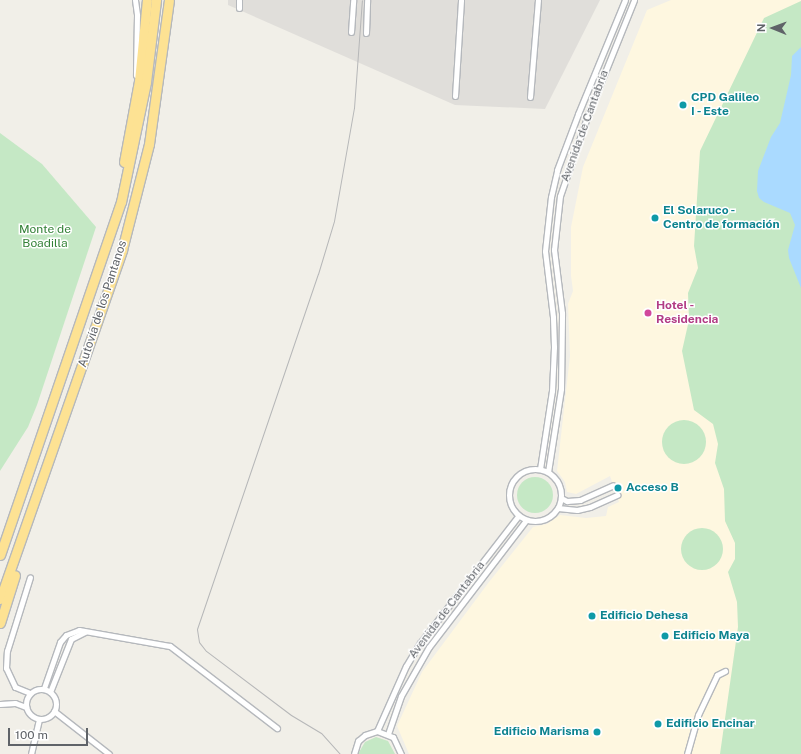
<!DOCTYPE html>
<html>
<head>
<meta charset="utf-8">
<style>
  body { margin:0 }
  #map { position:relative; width:801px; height:754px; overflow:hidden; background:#f1efe8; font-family:"Public Sans",sans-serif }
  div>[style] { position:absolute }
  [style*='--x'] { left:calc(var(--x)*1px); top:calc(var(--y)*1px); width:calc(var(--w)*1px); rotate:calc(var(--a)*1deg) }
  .commercial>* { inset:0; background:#fef7e0 }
  .industrial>* { inset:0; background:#e0deda }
  .green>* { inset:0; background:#c5e8c5 }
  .round { border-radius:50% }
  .water>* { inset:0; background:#aadaff }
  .roads { filter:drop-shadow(1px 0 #b5b8bc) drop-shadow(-1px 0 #b5b8bc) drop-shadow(0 1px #b5b8bc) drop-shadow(0 -1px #b5b8bc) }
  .street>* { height:5px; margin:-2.5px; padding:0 2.5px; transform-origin:2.5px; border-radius:2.5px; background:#fff }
  .street>.ring { margin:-2.5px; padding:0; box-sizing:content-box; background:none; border:5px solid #fff; border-radius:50% }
  .highway>* { height:9px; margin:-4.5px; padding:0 4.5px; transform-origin:4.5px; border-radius:4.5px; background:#fde293 }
  .tram>* { height:1px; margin:-0.5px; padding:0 0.5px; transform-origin:0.5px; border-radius:0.5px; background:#b6b7b8 }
  .dots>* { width:11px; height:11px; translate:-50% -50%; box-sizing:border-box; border:2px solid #fff; border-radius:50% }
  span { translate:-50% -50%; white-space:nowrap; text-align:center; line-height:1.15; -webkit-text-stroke:3px #fff; paint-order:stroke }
  .culture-label { font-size:12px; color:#0d838f; font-weight:700 }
  .left { translate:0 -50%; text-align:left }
  .right { translate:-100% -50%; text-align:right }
  .street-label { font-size:12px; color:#5f6368 }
  .park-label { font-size:12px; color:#348238 }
  .hotel-label { font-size:12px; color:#b23c85; font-weight:700 }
  .north { position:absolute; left:753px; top:8px; width:40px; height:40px; -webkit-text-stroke:3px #fff; paint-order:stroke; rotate:271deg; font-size:11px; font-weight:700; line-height:16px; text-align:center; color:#5f6368 }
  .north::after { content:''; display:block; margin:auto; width:14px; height:18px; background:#5f6368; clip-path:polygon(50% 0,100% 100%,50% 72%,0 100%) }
  .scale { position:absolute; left:8px; top:728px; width:80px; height:18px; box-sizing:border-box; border:2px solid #5f6368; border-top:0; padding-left:5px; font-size:12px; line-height:14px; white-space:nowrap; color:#5f6368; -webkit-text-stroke:3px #fff; paint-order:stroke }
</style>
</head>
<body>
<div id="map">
  <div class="commercial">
    <i style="clip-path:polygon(671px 0,801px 0,801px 754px,409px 754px,397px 726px,422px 672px,489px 582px,533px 527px,547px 524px,560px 515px,586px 518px,606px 516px,608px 507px,619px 502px,610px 476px,576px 494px,567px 492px,565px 482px,557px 471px,570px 356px,568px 304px,573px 291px,571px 276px,571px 227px,583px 167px,647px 10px)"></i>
  </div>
  <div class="industrial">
    <i style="clip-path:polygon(228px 0,600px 0,545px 109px,455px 105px,228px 5px)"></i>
  </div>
  <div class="green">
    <i style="clip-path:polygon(801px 1px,801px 754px,720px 754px,738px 627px,737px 602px,728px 572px,735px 559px,735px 543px,725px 521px,724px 489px,715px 463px,718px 444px,713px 424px,694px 410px,682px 351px,689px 320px,688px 293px,698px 268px,694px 246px,700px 151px,764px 18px)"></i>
    <i style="clip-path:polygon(0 133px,42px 164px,96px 227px,37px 405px,28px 427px,0 471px)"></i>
    <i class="round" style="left:662px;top:420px;width:44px;height:44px"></i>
    <i class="round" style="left:517px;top:477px;width:36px;height:36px"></i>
    <i class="round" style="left:681px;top:528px;width:42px;height:42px"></i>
    <i style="clip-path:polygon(376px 737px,388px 741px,395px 754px,358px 754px,365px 742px)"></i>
  </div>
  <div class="water">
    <i style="clip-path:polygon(801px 47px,801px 288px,789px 258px,788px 250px,795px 225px,790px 213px,764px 202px,759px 198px,757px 191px,758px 171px,771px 137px,780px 123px,791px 75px,792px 56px)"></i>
  </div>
  <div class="roads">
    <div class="street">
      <i style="--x:135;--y:0;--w:15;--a:82"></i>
      <i style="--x:137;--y:15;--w:60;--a:91"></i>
      <i style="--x:239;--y:8;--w:8;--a:-90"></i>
      <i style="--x:351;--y:32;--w:32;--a:-86"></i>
      <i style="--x:366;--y:33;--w:33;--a:-88"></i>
      <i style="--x:455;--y:96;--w:96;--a:-86.4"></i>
      <i style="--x:530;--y:97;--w:97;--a:-85.3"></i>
      <i class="ring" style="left:509px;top:469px;width:47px;height:47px"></i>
      <i style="--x:540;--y:469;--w:79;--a:-81.3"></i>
      <i style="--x:552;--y:391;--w:44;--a:-87.4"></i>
      <i style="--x:554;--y:347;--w:30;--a:-92"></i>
      <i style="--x:553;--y:317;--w:66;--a:-96.9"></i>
      <i style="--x:545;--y:251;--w:54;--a:-83.7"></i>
      <i style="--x:551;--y:197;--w:28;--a:-77"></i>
      <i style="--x:557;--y:170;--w:60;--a:-69.4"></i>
      <i style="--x:578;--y:114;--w:123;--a:-67.6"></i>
      <i style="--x:548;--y:472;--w:84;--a:-81.1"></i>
      <i style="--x:561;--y:389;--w:76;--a:-89.2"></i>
      <i style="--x:562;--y:313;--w:64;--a:-97.2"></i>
      <i style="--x:554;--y:250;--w:54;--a:-83.7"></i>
      <i style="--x:560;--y:196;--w:83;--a:-71.1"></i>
      <i style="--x:587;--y:117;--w:126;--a:-68.1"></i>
      <i style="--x:561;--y:498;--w:7;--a:27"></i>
      <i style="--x:567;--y:501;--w:13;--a:-4"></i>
      <i style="--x:580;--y:500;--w:36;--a:-24"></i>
      <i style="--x:558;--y:508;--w:19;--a:6"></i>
      <i style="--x:577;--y:510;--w:13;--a:-13"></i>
      <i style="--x:590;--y:507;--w:30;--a:-24"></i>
      <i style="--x:44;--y:688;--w:49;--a:-70.8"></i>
      <i style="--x:60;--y:642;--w:9;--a:-49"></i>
      <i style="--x:66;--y:635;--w:14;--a:-21"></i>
      <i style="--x:79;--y:630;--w:92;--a:10"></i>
      <i style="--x:170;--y:646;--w:135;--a:37.5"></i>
      <i class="ring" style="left:26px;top:689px;width:25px;height:25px"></i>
      <i style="--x:50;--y:692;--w:57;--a:-68.4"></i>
      <i style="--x:71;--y:639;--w:16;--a:-27"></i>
      <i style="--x:30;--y:693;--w:16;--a:-158"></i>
      <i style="--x:15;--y:687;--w:21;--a:-115"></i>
      <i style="--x:6;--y:668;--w:17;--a:-87"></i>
      <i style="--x:7;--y:651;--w:77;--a:-72.7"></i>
      <i style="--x:0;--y:704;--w:15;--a:-4"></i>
      <i style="--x:15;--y:703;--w:12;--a:20"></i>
      <i style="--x:54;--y:711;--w:70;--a:38"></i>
      <i style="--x:377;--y:731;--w:71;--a:-66"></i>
      <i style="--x:406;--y:666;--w:27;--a:-59"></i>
      <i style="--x:420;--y:643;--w:160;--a:-52.3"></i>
      <i style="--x:388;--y:734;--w:40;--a:-71.1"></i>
      <i style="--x:401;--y:696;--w:56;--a:-60.3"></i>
      <i style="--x:429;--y:647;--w:160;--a:-52.6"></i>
      <i style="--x:31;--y:754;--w:36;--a:-77"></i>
      <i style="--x:354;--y:754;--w:14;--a:-73"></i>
      <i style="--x:358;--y:741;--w:9;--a:-41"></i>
      <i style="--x:365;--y:735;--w:13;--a:-18"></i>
      <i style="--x:377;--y:731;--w:17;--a:21"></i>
      <i style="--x:393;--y:737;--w:19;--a:65"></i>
      <i style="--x:687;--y:754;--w:41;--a:-74.2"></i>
      <i style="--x:698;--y:715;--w:44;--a:-64.6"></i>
      <i style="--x:717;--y:675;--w:9;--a:-27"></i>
    </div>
    <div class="highway">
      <i style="--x:124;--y:162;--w:82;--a:-79.5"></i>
      <i style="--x:139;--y:81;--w:81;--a:-84.4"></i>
      <i style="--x:0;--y:555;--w:373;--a:-71.1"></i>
      <i style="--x:121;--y:202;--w:123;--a:-78.2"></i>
      <i style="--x:146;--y:82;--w:83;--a:-83"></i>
      <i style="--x:0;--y:599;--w:370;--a:-70.7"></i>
      <i style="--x:122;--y:250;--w:109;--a:-75.7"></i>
      <i style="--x:149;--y:144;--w:145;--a:-82.1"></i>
      <i style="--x:0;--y:623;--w:50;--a:-72.6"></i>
    </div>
  </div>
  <div class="tram">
    <i style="--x:340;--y:754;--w:28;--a:-132"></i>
    <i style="--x:321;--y:733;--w:35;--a:-149"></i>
    <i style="--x:291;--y:715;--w:106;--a:-143"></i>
    <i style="--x:206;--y:651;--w:11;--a:-128"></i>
    <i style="--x:199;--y:642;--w:13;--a:-99"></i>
    <i style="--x:197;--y:629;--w:375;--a:-71.2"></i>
    <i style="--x:318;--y:274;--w:55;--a:-73.2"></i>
    <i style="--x:334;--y:221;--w:115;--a:-80"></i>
    <i style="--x:354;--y:108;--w:108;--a:-85.8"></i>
  </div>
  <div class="dots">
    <i style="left:683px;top:105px;background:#0f9aa8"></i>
    <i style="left:655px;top:218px;background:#0f9aa8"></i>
    <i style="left:648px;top:313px;background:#d1479c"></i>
    <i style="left:618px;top:488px;background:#0f9aa8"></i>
    <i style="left:592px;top:616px;background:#0f9aa8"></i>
    <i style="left:665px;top:636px;background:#0f9aa8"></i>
    <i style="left:658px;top:724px;background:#0f9aa8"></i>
    <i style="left:597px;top:732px;background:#0f9aa8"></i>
  </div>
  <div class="culture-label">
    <span class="left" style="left:691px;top:105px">CPD Galileo<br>I - Este</span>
    <span class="left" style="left:663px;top:218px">El Solaruco -<br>Centro de formación</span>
    <span class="left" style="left:626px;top:488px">Acceso B</span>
    <span class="left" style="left:600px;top:616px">Edificio Dehesa</span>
    <span class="left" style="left:673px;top:636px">Edificio Maya</span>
    <span class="left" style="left:666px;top:724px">Edificio Encinar</span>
    <span class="right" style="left:589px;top:732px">Edificio Marisma</span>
  </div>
  <div class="street-label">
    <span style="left:585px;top:126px;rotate:-70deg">Avenida de Cantabria</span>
    <span style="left:103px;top:304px;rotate:-72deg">Autovía de los Pantanos</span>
    <span style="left:447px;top:610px;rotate:-53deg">Avenida de Cantabria</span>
  </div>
  <div class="park-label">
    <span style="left:45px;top:237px">Monte de<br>Boadilla</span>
  </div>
  <div class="hotel-label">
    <span class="left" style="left:656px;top:313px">Hotel -<br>Residencia</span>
  </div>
  <div class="north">N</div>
  <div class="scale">100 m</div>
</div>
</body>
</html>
